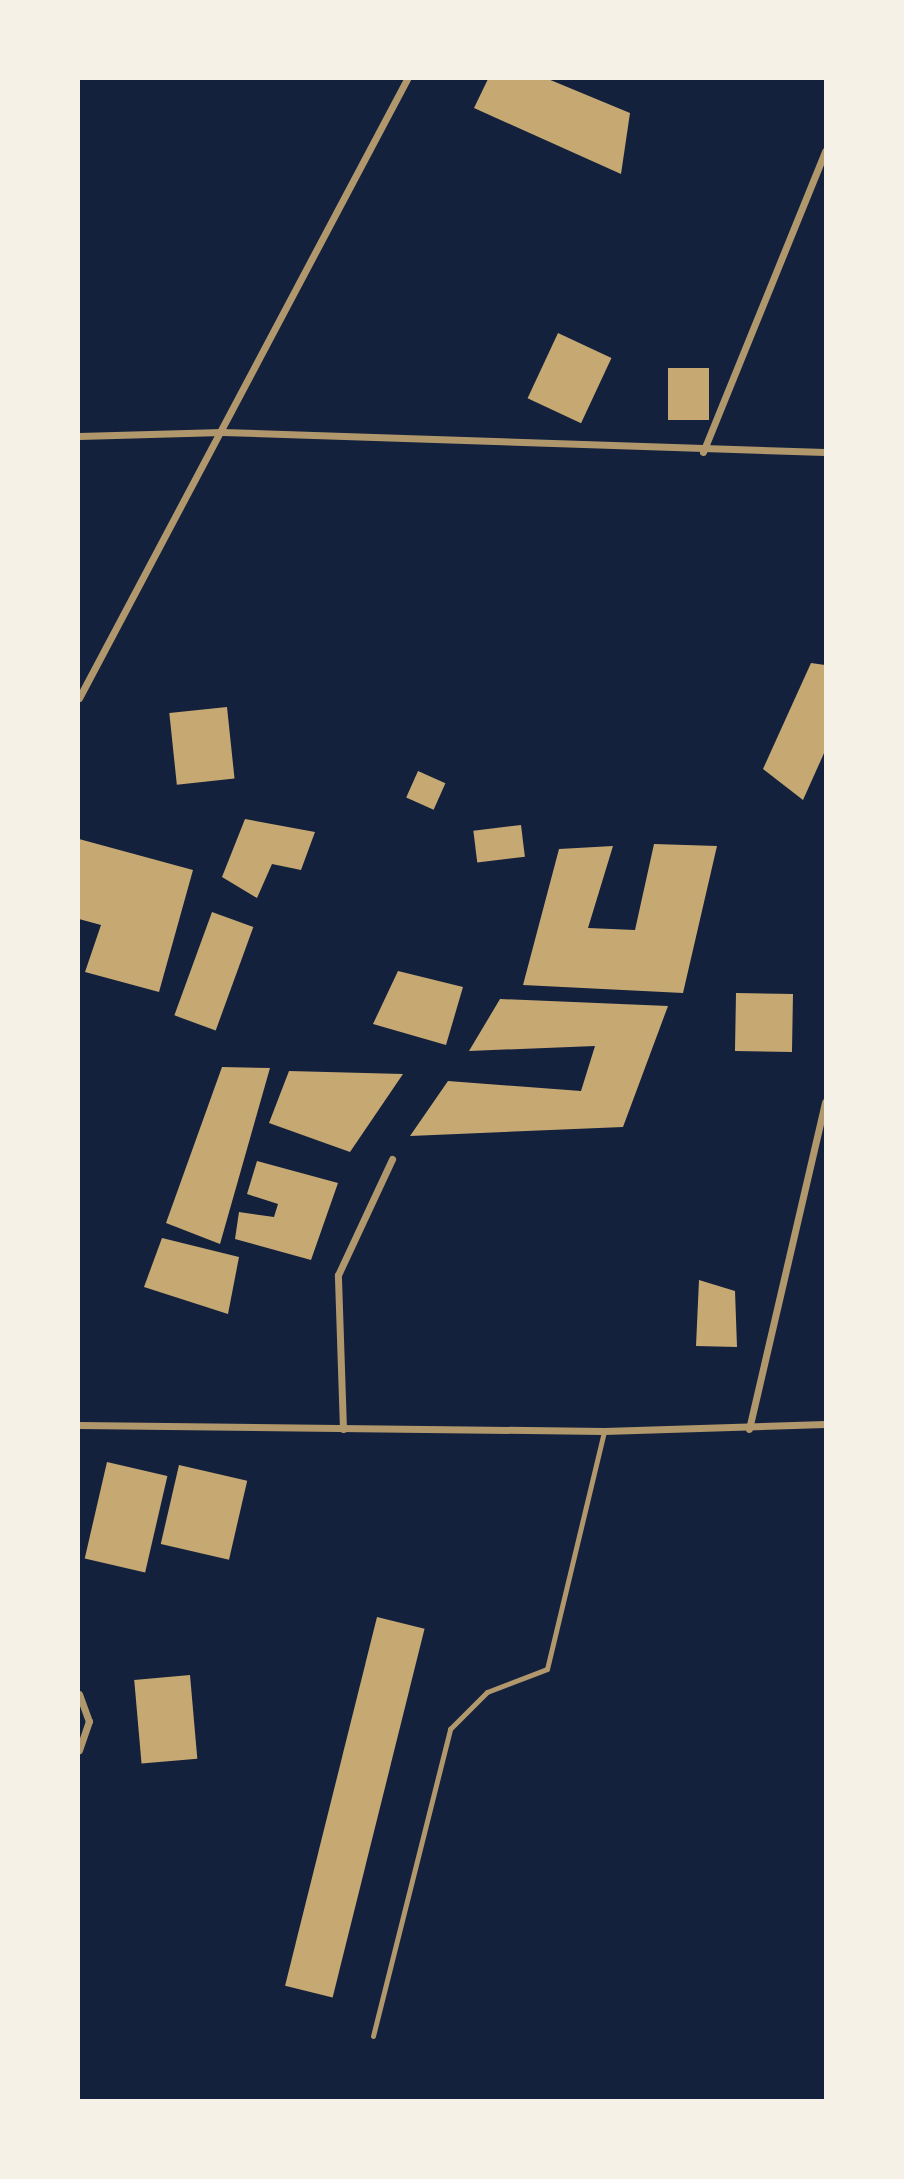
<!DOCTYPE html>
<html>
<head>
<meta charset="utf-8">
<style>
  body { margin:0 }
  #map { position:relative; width:904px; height:2179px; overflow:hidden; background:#14213d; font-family:"Sofia Sans Condensed",sans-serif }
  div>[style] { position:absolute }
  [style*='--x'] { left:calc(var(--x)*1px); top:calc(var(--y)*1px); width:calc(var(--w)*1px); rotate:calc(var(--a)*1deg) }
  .building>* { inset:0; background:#c6a872; transform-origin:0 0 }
  .service>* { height:5px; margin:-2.5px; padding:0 2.5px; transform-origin:2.5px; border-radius:2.5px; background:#b1986c }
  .minor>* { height:7px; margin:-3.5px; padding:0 3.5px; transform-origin:3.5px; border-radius:3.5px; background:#b1986c }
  span { translate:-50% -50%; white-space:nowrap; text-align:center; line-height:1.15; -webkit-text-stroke:5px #f6f1e7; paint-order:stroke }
  .frame { position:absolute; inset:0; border:80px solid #f6f1e7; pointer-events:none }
</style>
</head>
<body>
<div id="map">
  <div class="building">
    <i style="clip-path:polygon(488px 79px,548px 79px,630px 113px,621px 174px,474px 108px)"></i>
    <i style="left:558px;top:333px;width:59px;height:72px;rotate:25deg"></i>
    <i style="left:709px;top:368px;width:52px;height:41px;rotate:90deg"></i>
    <i style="clip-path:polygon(811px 663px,825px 665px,825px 751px,803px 800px,763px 769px)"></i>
    <i style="left:227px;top:707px;width:72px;height:58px;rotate:84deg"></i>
    <i style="left:418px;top:771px;width:30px;height:29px;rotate:24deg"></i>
    <i style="clip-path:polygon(245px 819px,315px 832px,301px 870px,272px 864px,257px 898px,222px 877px)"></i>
    <i style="left:521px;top:825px;width:32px;height:48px;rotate:83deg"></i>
    <i style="clip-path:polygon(79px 839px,193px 870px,159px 992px,85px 972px,101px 925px,79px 919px)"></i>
    <i style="clip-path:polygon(654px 844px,717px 846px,683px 993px,523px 985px,559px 849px,613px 846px,588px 928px,635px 930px)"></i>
    <i style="left:212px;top:912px;width:44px;height:110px;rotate:20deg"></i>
    <i style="clip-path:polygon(398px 971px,463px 987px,446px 1045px,373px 1024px)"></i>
    <i style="left:736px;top:993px;width:57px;height:58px;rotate:1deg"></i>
    <i style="clip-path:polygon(500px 999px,668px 1006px,623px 1127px,410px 1136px,448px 1081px,581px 1091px,595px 1046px,469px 1051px)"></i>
    <i style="clip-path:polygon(222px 1067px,270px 1068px,220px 1244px,166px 1223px)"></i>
    <i style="clip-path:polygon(289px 1071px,403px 1074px,350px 1152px,269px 1123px)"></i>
    <i style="clip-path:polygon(257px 1161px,338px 1183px,311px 1260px,235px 1239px,239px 1212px,274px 1217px,278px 1204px,247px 1194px)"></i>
    <i style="clip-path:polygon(162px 1238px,239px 1257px,228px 1314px,144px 1287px)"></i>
    <i style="clip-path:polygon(699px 1280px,735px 1291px,737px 1347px,696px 1346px)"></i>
    <i style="left:107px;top:1462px;width:62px;height:99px;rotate:13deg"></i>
    <i style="left:179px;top:1465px;width:70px;height:81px;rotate:13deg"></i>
    <i style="left:377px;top:1617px;width:49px;height:380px;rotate:14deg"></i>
    <i style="left:190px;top:1675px;width:84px;height:56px;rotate:85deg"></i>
  </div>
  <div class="service">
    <i style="--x:373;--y:2036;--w:317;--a:-75.9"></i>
    <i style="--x:450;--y:1729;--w:52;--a:-45"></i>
    <i style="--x:487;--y:1692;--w:64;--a:-21"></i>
    <i style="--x:547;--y:1669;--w:245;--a:-76.5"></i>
  </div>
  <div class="minor">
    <i style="--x:79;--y:436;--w:143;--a:-1.6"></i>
    <i style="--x:222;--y:432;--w:603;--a:1.9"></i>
    <i style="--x:703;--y:452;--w:325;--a:-67.9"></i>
    <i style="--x:79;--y:698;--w:701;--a:-62.08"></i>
    <i style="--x:79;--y:1425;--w:525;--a:0.65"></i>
    <i style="--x:604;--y:1431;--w:221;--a:-1.8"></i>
    <i style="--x:343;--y:1429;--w:154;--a:-91.9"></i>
    <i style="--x:338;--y:1275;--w:128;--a:-65"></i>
    <i style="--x:749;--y:1429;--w:336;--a:-76.9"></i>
    <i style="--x:79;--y:1694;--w:29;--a:70"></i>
    <i style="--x:89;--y:1721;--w:31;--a:109"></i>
  </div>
  <div class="frame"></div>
</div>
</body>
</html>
